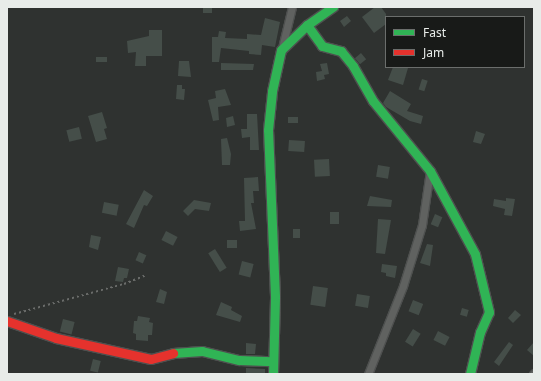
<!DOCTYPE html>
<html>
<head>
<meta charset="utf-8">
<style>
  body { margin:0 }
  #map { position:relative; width:541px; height:381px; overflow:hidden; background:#2f3230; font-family:"Noto Sans",sans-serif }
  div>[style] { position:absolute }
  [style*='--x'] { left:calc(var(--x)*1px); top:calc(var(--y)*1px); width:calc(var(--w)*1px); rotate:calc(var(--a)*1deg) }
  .building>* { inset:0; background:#454e49; transform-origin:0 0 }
  .path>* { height:1.5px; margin-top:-0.75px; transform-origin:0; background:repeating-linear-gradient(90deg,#6a6c6a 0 2px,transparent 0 5px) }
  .roads { filter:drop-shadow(1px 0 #4e504f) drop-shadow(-1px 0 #4e504f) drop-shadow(0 1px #4e504f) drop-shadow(0 -1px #4e504f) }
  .street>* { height:7px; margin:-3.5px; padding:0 3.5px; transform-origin:3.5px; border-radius:3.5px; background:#606260 }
  .fast>* { height:9px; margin:-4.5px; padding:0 4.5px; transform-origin:4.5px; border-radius:4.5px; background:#30b455 }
  .jam>* { height:9px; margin:-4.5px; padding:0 4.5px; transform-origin:4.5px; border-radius:4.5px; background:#e5322d }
  span { translate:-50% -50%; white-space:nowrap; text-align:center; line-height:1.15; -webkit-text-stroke:3.5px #181a18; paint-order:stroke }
  .frame { position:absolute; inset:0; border:8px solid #e8ece9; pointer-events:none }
  .legend { position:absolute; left:385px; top:16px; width:140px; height:52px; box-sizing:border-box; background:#181a18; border:1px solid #6b6e6c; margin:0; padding:5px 7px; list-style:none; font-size:12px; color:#e8ece9 }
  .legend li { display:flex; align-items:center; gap:8px; height:20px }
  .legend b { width:20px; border:1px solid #6b6e6c }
</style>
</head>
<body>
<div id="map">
  <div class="building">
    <i style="left:203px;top:7px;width:9px;height:6px"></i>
    <i style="clip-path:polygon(375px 7px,381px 7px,386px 14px,386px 24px,374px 33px,362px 17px)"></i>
    <i style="clip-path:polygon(347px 16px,351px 21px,344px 27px,340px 21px)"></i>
    <i style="clip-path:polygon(265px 18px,280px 22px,275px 47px,262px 45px,261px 55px,249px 54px,249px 51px,221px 48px,219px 62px,212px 62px,212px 37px,218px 37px,219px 31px,226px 32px,225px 38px,247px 39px,247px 34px,261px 35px)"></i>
    <i style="clip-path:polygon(149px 30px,162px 30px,162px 56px,146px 56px,146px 66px,135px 66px,136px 52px,128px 53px,127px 41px,149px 36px)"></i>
    <i style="left:361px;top:53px;width:8px;height:8px;rotate:50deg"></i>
    <i style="left:107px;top:57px;width:5px;height:11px;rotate:90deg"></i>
    <i style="clip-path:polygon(179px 61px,189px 61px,191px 77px,178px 76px)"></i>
    <i style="clip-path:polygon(221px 63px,254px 64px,253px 70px,221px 70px)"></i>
    <i style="clip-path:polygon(327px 63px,329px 74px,324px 75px,325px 79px,317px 81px,316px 72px,322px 71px,320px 64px)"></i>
    <i style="clip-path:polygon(393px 67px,408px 68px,403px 85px,388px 80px)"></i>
    <i style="left:422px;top:79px;width:6px;height:11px;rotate:18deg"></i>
    <i style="clip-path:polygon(177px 85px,182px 85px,182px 89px,185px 89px,184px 100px,176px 99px)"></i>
    <i style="clip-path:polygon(225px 89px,231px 105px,218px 107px,219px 120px,213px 121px,208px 100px,216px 98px,215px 91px)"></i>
    <i style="clip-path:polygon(390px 91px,411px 104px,407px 111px,423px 116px,421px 124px,410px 121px,386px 107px,383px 103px)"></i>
    <i style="clip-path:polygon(102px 112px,107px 128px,104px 129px,107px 139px,96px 142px,88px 116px)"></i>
    <i style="clip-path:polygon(247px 114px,257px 114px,259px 150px,250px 150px,250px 137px,242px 138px,241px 129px,247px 129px)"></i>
    <i style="clip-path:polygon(233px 116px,235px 125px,227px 127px,226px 118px)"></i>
    <i style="left:288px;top:117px;width:10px;height:6px"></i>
    <i style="left:79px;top:127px;width:12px;height:13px;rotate:76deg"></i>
    <i style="clip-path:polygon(476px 131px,485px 134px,481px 144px,473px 142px)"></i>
    <i style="clip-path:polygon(227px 138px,231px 154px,230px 165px,222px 165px,221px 139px)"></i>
    <i style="left:289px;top:140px;width:16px;height:11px;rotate:4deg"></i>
    <i style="left:329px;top:159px;width:17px;height:15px;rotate:87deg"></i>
    <i style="left:378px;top:165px;width:12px;height:12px;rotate:9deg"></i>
    <i style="clip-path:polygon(258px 177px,259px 191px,253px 191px,254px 203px,251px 203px,256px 229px,240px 231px,239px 221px,245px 221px,244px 178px)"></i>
    <i style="clip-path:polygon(144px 190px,153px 196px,147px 206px,144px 205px,134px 228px,126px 224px)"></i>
    <i style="clip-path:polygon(370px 196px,392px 200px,391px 207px,367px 206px)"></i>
    <i style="clip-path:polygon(506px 198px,515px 199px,512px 216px,504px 215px,505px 209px,493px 206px,494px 199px,506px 201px)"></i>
    <i style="clip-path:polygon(194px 200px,211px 203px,209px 211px,195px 209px,188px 216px,183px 211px)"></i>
    <i style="left:104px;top:202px;width:15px;height:11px;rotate:11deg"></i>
    <i style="left:330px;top:212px;width:9px;height:12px"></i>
    <i style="left:435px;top:214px;width:8px;height:11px;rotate:23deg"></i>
    <i style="clip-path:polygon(378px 219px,391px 220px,385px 254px,376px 253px)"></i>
    <i style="left:293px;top:229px;width:7px;height:9px"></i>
    <i style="left:166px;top:231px;width:13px;height:10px;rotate:27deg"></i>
    <i style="clip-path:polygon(91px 235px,101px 237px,98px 250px,89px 247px)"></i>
    <i style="left:227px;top:240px;width:10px;height:8px"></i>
    <i style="clip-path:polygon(427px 244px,433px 245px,430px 266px,420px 263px)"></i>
    <i style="left:215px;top:249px;width:22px;height:8px;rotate:58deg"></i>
    <i style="left:139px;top:252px;width:8px;height:9px;rotate:23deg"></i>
    <i style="left:242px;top:261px;width:12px;height:14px;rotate:14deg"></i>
    <i style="clip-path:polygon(382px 264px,397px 266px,395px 278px,386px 276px,386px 273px,381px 272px)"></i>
    <i style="clip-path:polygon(118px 267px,129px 269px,127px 278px,124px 278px,123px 282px,115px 281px)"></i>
    <i style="left:313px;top:286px;width:15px;height:19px;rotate:8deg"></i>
    <i style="clip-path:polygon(160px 289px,167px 292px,164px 304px,156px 302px)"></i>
    <i style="left:357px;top:294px;width:13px;height:12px;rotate:9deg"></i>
    <i style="left:413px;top:300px;width:11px;height:12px;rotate:22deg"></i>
    <i style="clip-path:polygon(221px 302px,232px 307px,231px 310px,242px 316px,240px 322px,216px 315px)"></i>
    <i style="left:462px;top:308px;width:7px;height:7px;rotate:16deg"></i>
    <i style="clip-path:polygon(515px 310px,521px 315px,513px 323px,508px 318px)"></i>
    <i style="clip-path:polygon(138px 316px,150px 318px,149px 322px,153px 323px,152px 335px,148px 335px,148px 341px,136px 340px,136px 334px,133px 333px,134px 321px,137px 321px)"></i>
    <i style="left:63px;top:319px;width:12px;height:13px;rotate:14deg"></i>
    <i style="left:413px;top:329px;width:9px;height:15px;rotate:32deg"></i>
    <i style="left:438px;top:331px;width:13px;height:10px;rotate:27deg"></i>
    <i style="clip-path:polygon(509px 342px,513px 345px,499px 366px,494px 362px)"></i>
    <i style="clip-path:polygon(534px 342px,534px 356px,527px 350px)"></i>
    <i style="clip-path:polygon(246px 343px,256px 344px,255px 354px,246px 354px)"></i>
    <i style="left:93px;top:359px;width:8px;height:12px;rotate:14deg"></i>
    <i style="clip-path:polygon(246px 368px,265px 369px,265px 374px,246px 374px)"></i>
  </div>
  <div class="path">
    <i style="--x:14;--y:314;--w:114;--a:-15.3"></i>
    <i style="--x:124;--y:284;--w:24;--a:-22"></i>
  </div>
  <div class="roads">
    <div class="street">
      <i style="--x:282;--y:48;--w:42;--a:-76.3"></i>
      <i style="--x:368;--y:374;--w:95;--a:-68.3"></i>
      <i style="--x:403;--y:286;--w:64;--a:-72.7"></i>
      <i style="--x:422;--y:225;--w:55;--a:-81.6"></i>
      <i style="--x:533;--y:374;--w:1;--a:-45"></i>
    </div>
    <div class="fast">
      <i style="--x:307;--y:25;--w:26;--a:54"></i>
      <i style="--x:322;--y:46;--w:20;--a:15"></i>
      <i style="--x:341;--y:51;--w:19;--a:51"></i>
      <i style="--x:353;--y:66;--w:40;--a:60.3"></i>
      <i style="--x:373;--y:101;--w:90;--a:50.8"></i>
      <i style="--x:430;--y:171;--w:94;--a:61.5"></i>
      <i style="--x:475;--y:254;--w:60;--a:76.4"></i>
      <i style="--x:489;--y:312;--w:22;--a:114"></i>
      <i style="--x:480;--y:332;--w:43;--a:103.4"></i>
      <i style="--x:173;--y:353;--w:29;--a:-4"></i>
      <i style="--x:202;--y:351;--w:38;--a:14"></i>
      <i style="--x:239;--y:360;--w:33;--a:2"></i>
      <i style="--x:273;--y:374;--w:78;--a:-88.5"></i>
      <i style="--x:275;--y:296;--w:166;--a:-92.4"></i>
      <i style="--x:268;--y:130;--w:39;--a:-84"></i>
      <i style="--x:272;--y:91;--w:42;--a:-77.6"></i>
      <i style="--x:281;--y:50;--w:36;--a:-44"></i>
      <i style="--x:307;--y:25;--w:32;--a:-35"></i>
    </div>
    <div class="jam">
      <i style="--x:7;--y:321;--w:52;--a:19.1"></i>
      <i style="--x:56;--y:338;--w:97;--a:12.5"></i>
      <i style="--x:151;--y:359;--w:23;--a:-15"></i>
    </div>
  </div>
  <div class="frame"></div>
  <ul class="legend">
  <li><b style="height:5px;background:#30b455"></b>Fast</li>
  <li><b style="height:5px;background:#e5322d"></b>Jam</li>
  </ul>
</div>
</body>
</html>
